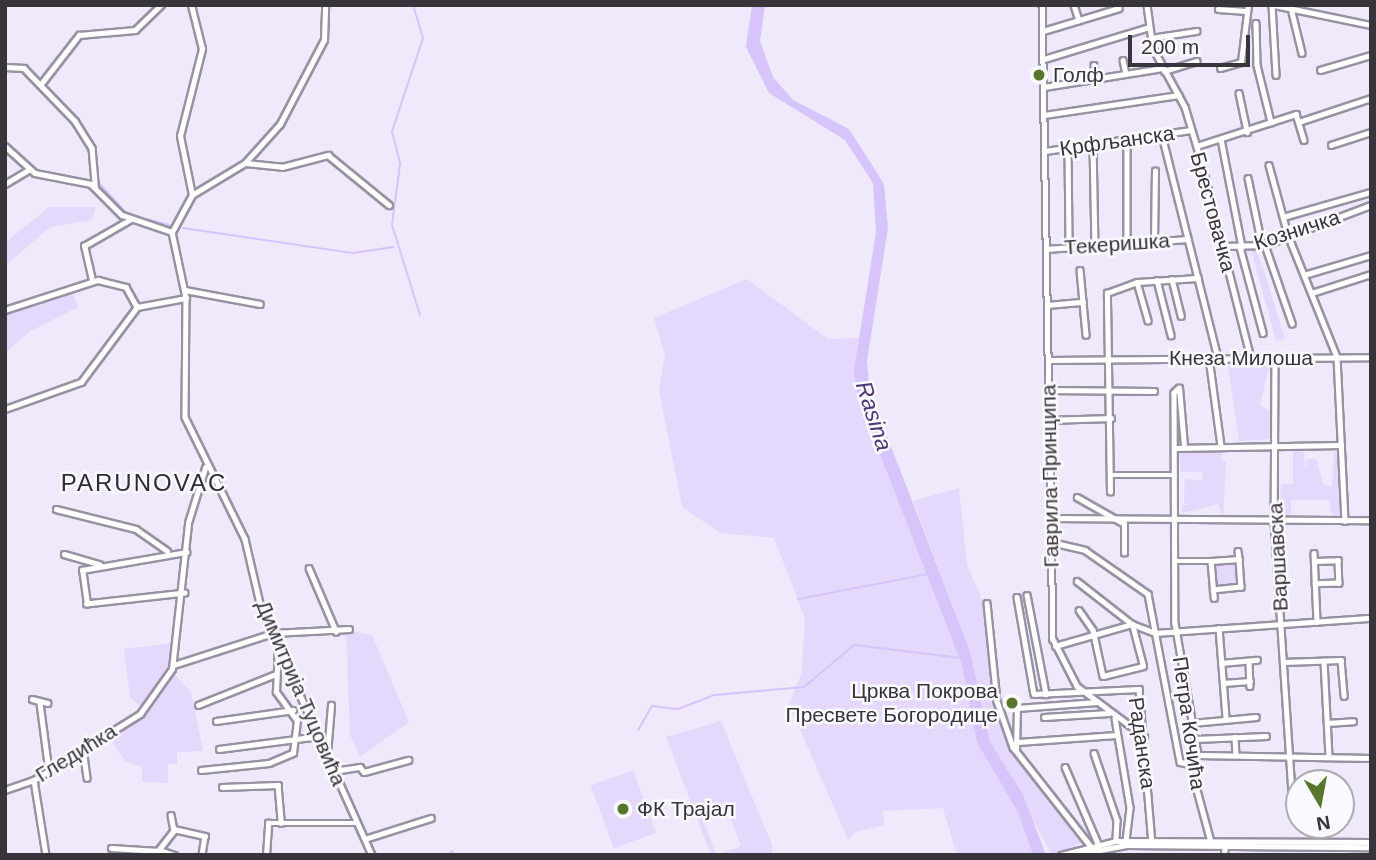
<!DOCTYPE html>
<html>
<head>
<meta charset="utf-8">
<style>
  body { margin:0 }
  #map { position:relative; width:1376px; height:860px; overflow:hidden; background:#efe9fb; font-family:Helvetica,sans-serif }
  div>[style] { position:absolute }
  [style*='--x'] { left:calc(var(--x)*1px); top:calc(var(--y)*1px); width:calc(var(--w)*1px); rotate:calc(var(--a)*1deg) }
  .green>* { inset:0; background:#e4d8fc; transform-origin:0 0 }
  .round { border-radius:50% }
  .water>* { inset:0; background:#d6c4fa }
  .stream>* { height:2px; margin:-1px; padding:0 1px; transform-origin:1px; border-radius:1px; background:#d6c4fa }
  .roads { filter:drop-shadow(2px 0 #9792a2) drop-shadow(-2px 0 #9792a2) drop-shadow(0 2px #9792a2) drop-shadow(0 -2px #9792a2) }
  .minor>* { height:4.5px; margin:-2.25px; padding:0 2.25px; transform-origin:2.25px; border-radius:2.25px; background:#fff }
  .major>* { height:5px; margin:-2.5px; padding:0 2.5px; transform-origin:2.5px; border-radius:2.5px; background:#fff }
  .dots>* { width:19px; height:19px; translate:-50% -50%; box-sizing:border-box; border:4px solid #faf9fd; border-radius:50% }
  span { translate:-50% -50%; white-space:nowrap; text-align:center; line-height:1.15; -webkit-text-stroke:5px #faf9fd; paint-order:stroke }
  .poi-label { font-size:21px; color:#37353b }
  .left { translate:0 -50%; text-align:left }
  .right { translate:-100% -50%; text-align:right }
  .street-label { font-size:21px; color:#37353b }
  .water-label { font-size:23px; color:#503676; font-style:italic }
  .quarter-label { font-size:24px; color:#302b38; letter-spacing:2px }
  .frame { position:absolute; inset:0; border:7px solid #37353b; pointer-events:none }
  .north { position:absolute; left:1285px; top:769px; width:70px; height:70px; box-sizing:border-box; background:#faf9fd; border:2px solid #acabaf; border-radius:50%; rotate:170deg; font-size:19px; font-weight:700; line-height:28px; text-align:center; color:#37353b }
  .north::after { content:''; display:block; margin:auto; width:24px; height:32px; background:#56762c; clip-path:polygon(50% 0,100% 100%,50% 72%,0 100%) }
  .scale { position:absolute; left:1128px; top:35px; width:122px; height:32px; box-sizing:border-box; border:4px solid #37353b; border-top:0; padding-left:9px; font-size:21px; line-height:24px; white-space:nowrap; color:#37353b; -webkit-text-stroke:5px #faf9fd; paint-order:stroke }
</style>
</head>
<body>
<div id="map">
  <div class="green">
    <i style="clip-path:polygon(49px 207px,96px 207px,92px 220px,50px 227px,5px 266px,5px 243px)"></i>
    <i style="clip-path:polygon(1256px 249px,1265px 274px,1285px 339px,1276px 340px,1251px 250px)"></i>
    <i style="clip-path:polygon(747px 279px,828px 339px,859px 338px,858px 398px,962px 665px,977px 743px,1018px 812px,1033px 855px,957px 855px,943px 808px,883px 811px,884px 825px,855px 832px,848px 840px,789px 704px,802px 672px,805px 618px,774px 538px,721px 533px,682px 507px,659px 390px,665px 355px,654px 318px)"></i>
    <i style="clip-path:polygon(73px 294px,78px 307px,29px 332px,5px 353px,5px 313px)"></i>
    <i style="clip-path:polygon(1228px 365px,1269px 366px,1260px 405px,1273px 414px,1273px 439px,1239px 441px)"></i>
    <i style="clip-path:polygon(1226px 448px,1220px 458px,1226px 463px,1223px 518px,1218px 504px,1182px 513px,1182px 505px,1193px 504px,1184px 504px,1185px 478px,1202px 481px,1203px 472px,1181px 472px,1179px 453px)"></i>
    <i style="clip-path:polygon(1293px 451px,1304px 452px,1305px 471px,1307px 459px,1316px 459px,1324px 485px,1332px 486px,1334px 452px,1340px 452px,1343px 516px,1332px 517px,1329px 500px,1291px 500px,1291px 517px,1280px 518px,1281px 484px,1293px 484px)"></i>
    <i style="clip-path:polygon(959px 488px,967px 565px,983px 601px,994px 700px,1009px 750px,1087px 841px,1052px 855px,990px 742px,970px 651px,913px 501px)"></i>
    <i class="round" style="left:1212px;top:561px;width:28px;height:28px"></i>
    <i style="clip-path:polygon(346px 630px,372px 635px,409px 722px,360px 757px,350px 735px)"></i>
    <i style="clip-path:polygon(171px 643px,169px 668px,142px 707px,130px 697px,124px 649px)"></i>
    <i style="clip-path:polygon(172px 672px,191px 692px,203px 751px,177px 752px,177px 764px,168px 764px,168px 783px,142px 782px,142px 767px,125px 761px,108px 736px,140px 717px)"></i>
    <i style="clip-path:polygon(721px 721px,772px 845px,772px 855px,718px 855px,741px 846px,728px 812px,704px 821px,716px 855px,711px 855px,666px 737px)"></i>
    <i style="left:633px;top:770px;width:67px;height:45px;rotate:70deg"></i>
  </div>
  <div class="water">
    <i style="clip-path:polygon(752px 5px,765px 5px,760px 41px,773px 77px,793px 100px,849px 129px,884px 184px,888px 228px,867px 361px,870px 392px,970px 651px,990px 742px,1023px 795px,1046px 855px,1033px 855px,1018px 812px,977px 743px,962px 665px,858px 398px,854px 371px,876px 232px,873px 183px,845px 140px,769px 93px,746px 47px)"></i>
  </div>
  <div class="stream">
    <i style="--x:413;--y:5;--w:34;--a:73"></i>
    <i style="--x:423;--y:38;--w:98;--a:108.4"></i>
    <i style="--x:392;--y:131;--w:34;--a:76"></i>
    <i style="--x:400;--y:164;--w:62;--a:97.5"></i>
    <i style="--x:392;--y:225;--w:94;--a:72.7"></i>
    <i style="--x:99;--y:183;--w:42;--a:47.9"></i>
    <i style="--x:127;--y:214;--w:44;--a:14.3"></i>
    <i style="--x:183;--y:228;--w:172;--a:8.4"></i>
    <i style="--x:353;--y:253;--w:41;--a:-8.3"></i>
    <i style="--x:798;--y:599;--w:133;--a:-10.8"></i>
    <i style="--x:638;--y:730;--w:28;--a:-60"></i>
    <i style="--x:652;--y:706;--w:26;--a:7"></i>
    <i style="--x:678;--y:709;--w:40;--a:-21"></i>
    <i style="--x:715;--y:695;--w:89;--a:-5.1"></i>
    <i style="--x:804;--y:687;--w:65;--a:-40"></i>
    <i style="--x:854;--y:645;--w:108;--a:6.9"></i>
    <i style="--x:447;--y:855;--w:7;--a:-34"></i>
  </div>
  <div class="roads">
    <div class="minor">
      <i style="--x:1042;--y:5;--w:634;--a:89.01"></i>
      <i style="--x:1053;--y:639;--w:53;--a:62.9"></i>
      <i style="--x:1077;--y:686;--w:84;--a:36.7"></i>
      <i style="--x:1074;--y:5;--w:16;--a:72"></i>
      <i style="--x:1147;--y:5;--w:43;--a:82.1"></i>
      <i style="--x:1153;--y:48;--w:67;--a:61.5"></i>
      <i style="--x:1185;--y:107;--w:52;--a:73.3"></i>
      <i style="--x:1200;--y:157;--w:207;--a:75.8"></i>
      <i style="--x:1272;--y:5;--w:70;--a:86.7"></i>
      <i style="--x:1274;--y:5;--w:99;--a:11.7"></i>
      <i style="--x:1218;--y:9;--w:28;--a:4"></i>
      <i style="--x:1292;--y:12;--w:42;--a:76.3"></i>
      <i style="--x:1256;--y:23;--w:42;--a:88.6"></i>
      <i style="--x:1257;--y:65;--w:59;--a:76.2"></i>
      <i style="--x:1043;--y:31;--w:79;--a:-16.8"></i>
      <i style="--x:1151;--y:38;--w:46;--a:-8.8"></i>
      <i style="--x:1044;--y:59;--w:110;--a:-16.9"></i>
      <i style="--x:1123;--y:60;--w:14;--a:78"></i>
      <i style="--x:1094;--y:65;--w:13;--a:81"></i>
      <i style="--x:5;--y:67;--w:19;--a:3"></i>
      <i style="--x:24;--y:68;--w:74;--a:46.1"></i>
      <i style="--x:75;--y:121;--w:32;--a:58"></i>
      <i style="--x:92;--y:148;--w:38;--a:85"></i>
      <i style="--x:1220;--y:68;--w:22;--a:-16"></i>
      <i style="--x:1241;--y:62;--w:57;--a:-83"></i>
      <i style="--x:1320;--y:70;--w:53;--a:-16.4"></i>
      <i style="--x:1164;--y:71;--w:34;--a:-17"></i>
      <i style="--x:41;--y:84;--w:62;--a:-52.2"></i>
      <i style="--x:79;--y:35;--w:56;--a:-5.1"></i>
      <i style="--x:135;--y:30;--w:36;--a:-44"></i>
      <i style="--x:1044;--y:87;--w:120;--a:-9.1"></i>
      <i style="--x:1239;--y:93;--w:40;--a:78"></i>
      <i style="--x:1044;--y:115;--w:136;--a:-8.4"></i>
      <i style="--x:1299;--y:122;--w:76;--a:-18.4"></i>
      <i style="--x:1162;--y:135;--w:230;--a:75.9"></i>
      <i style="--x:1127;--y:139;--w:104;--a:90"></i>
      <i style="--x:1221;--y:139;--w:110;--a:79"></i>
      <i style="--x:1093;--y:144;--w:101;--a:88.9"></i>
      <i style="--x:1331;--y:145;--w:42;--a:-18"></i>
      <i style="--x:5;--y:146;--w:40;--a:42"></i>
      <i style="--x:35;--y:173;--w:57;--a:11.1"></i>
      <i style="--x:91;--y:184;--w:44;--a:45"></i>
      <i style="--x:122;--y:215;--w:53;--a:18.8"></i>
      <i style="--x:172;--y:232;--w:67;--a:78"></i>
      <i style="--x:186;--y:298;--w:119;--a:90.5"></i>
      <i style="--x:185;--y:417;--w:136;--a:63.8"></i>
      <i style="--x:245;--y:539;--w:71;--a:76.9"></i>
      <i style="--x:261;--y:608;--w:271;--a:65.8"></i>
      <i style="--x:1197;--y:146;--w:104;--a:-17.9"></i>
      <i style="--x:1296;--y:114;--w:27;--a:73"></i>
      <i style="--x:1068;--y:147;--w:100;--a:89.4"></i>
      <i style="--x:1045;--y:151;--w:147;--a:-8.2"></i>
      <i style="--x:246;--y:163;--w:36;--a:6"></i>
      <i style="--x:282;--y:167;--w:48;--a:-14.6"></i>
      <i style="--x:328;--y:155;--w:79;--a:39.3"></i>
      <i style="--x:1269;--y:165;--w:73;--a:74.8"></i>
      <i style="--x:1288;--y:235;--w:131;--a:68.1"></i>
      <i style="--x:1337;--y:357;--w:164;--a:87.2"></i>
      <i style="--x:1248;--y:178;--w:68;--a:78.2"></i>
      <i style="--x:5;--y:184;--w:29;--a:-31"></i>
      <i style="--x:192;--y:195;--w:62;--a:-31.1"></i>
      <i style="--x:245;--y:163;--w:52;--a:-48.1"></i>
      <i style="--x:280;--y:124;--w:95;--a:-62.4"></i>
      <i style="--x:324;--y:40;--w:35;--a:-88"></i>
      <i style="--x:1283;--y:217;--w:91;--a:-15.9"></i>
      <i style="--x:172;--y:232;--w:42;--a:-61.6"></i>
      <i style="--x:192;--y:195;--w:60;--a:-101.5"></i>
      <i style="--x:180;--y:136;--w:90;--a:-75.8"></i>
      <i style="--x:202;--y:49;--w:45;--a:-104"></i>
      <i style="--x:1154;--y:241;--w:70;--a:-89.2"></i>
      <i style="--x:1265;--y:245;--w:83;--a:70.9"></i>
      <i style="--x:1223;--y:246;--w:42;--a:-1.4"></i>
      <i style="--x:1265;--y:245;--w:113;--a:-20.7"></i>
      <i style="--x:1240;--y:247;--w:89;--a:75"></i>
      <i style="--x:1046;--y:249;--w:142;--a:-4"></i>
      <i style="--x:1080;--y:270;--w:65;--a:84.7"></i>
      <i style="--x:1304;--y:275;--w:70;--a:-16.6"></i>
      <i style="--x:1172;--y:279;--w:38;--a:76"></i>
      <i style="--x:92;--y:280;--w:35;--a:-103"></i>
      <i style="--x:84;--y:246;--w:54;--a:-29.9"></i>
      <i style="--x:1157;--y:280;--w:57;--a:75.7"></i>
      <i style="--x:1137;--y:282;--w:40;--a:74"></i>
      <i style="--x:185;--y:290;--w:76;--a:10.6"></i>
      <i style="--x:1312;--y:293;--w:62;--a:-17.9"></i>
      <i style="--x:1047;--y:305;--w:36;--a:-5"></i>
      <i style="--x:5;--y:310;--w:98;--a:-17.9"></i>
      <i style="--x:98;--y:280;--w:29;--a:14"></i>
      <i style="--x:126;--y:287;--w:23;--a:61"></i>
      <i style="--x:1209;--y:358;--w:89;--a:82.2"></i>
      <i style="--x:1275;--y:358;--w:164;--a:90.3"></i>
      <i style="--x:1274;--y:522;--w:271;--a:86.2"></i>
      <i style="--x:1048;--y:360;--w:323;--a:-0.5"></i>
      <i style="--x:1048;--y:390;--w:106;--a:0.5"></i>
      <i style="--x:5;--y:409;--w:81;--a:-19.6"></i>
      <i style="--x:81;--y:382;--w:94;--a:-53.3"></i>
      <i style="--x:137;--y:307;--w:50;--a:-10.4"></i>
      <i style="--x:1047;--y:420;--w:64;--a:-1.8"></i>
      <i style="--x:1184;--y:446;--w:58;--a:-94.9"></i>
      <i style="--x:1179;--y:388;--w:7;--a:135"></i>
      <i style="--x:1174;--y:393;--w:230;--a:89.8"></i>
      <i style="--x:1175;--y:623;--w:134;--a:80.1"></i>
      <i style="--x:1176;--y:448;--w:165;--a:-1"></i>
      <i style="--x:1111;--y:475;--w:64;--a:0"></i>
      <i style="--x:1110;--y:492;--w:199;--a:-90.9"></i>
      <i style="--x:1107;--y:293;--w:32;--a:-20"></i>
      <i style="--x:1137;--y:282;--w:61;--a:-3.8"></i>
      <i style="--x:1077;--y:497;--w:51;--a:29.6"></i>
      <i style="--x:56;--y:509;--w:82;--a:14"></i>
      <i style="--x:136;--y:529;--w:38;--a:35"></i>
      <i style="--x:1050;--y:518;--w:321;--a:0.4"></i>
      <i style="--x:1051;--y:542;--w:35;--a:13"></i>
      <i style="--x:1085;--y:550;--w:77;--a:34.9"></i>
      <i style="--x:1148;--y:594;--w:171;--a:79.2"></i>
      <i style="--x:1180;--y:762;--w:10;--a:11"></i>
      <i style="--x:1238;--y:551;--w:8;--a:83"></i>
      <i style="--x:1124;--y:553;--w:30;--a:-90"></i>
      <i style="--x:1314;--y:553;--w:69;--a:87.5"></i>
      <i style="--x:64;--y:554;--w:37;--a:16"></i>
      <i style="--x:1174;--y:561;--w:37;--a:0"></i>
      <i style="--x:1211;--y:561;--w:37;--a:85"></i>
      <i style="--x:1211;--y:561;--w:28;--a:-4"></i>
      <i style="--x:1239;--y:559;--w:28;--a:86"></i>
      <i style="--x:1241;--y:587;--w:28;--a:174"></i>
      <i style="--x:1314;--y:561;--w:24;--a:-2"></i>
      <i style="--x:1338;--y:560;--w:23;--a:88"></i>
      <i style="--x:1339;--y:583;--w:24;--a:178"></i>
      <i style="--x:309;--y:568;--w:69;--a:66.8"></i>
      <i style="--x:1077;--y:581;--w:70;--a:38"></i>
      <i style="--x:1132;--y:624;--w:25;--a:21"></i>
      <i style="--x:1155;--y:633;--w:217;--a:-4"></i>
      <i style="--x:185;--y:593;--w:99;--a:173.6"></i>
      <i style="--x:87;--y:604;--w:34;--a:-98"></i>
      <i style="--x:82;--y:570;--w:106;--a:-9.8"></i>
      <i style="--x:1027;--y:595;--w:101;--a:79.1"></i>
      <i style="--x:1017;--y:597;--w:98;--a:80.1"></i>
      <i style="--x:1034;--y:694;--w:105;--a:-2.7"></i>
      <i style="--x:1139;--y:689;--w:156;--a:85.2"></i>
      <i style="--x:987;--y:603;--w:99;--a:84.2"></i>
      <i style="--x:997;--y:701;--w:49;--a:70.8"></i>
      <i style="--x:1013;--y:747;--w:130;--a:51.9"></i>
      <i style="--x:1079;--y:610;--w:24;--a:55"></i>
      <i style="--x:1093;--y:630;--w:47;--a:77.7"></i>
      <i style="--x:1103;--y:676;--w:41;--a:-14"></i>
      <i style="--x:1143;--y:666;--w:43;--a:-104.7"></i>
      <i style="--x:1219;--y:628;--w:89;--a:85.5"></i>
      <i style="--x:1055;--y:646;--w:80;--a:-15.9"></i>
      <i style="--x:1249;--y:661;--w:25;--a:88"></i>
      <i style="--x:1324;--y:661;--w:95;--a:87"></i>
      <i style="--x:1283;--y:662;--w:58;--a:-2"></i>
      <i style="--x:1341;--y:660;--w:36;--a:85"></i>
      <i style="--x:1221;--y:663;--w:36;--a:-5"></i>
      <i style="--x:174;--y:665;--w:104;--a:-17.9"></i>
      <i style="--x:273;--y:633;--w:76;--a:-3"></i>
      <i style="--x:1223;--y:683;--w:27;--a:-4"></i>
      <i style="--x:32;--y:699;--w:16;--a:14"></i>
      <i style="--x:40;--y:703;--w:69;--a:82.5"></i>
      <i style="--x:198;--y:705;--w:84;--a:-21.7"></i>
      <i style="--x:1044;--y:717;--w:65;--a:-3.5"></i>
      <i style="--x:1115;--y:718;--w:91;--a:80.5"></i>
      <i style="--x:1130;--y:808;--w:32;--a:97"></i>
      <i style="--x:216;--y:721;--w:78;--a:-8.1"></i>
      <i style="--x:1192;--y:723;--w:64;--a:-5.4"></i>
      <i style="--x:1327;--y:723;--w:26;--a:-4"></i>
      <i style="--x:1235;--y:737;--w:18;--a:87"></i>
      <i style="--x:1195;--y:739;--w:71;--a:-2.4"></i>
      <i style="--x:1018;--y:742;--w:98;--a:-4.1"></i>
      <i style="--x:83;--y:749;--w:29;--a:82"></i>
      <i style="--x:219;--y:749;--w:101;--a:-7.4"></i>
      <i style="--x:1016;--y:751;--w:43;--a:-88.7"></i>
      <i style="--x:1017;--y:708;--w:80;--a:-4.3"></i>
      <i style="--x:1094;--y:753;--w:71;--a:71.1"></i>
      <i style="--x:1117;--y:820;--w:21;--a:93"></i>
      <i style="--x:327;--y:754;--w:49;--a:-85.3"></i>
      <i style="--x:1198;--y:755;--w:173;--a:1"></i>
      <i style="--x:1198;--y:755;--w:12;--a:132"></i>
      <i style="--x:1190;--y:764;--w:81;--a:74.9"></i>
      <i style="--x:1065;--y:767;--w:86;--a:66.7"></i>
      <i style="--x:201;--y:770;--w:68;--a:-5.9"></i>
      <i style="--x:269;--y:763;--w:26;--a:-23"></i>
      <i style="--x:293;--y:753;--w:32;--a:-83"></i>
      <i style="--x:297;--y:721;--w:36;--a:-126"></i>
      <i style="--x:276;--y:692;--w:45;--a:-87.5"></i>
      <i style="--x:334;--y:771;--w:26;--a:-9"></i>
      <i style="--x:360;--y:767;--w:6;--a:51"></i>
      <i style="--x:364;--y:772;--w:46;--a:-15.3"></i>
      <i style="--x:34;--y:780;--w:76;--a:80.9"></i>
      <i style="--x:222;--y:787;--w:56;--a:-2"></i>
      <i style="--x:278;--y:785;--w:38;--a:85"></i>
      <i style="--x:5;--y:790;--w:31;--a:-19"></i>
      <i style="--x:34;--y:780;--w:125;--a:-31.9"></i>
      <i style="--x:140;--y:714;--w:55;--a:-54.6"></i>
      <i style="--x:172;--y:669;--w:147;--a:-83.7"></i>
      <i style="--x:188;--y:523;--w:58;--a:-72.8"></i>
      <i style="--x:171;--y:815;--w:16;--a:79"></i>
      <i style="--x:174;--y:831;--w:24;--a:128"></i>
      <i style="--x:159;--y:850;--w:16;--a:18"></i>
      <i style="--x:174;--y:829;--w:32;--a:13"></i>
      <i style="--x:205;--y:836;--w:19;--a:99"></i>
      <i style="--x:365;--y:839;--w:69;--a:-17.7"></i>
      <i style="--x:111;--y:848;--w:47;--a:3.7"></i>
      <i style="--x:266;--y:855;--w:32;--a:-86"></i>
      <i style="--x:268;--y:823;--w:89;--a:0"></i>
      <i style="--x:1224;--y:855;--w:11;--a:-85"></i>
    </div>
    <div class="major">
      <i style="--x:1061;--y:855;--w:57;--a:-14.3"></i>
      <i style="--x:1116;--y:841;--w:255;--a:0.2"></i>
      <i style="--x:1074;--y:855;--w:53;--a:-10.9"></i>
      <i style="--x:1126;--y:845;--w:245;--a:0.5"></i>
    </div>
  </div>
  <div class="dots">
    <i style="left:1039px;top:75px;background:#56762c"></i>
    <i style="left:1012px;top:703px;background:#56762c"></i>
    <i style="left:623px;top:809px;background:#56762c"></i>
  </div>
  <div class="poi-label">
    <span class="left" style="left:1053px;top:75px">Голф</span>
    <span class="right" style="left:998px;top:703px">Црква Покрова<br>Пресвете Богородице</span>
    <span class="left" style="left:637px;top:809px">ФК Трајал</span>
  </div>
  <div class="street-label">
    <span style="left:1117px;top:141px;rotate:-8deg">Крфљанска</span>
    <span style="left:1213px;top:212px;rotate:75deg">Брестовачка</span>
    <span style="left:1297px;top:230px;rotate:-18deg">Козничка</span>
    <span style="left:1117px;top:244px;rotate:-4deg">Текеришка</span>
    <span style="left:1241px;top:358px">Кнеза Милоша</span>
    <span style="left:1050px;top:476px;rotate:-91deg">Гаврила Принципа</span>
    <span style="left:1278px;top:557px;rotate:-93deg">Варшавска</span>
    <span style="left:301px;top:693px;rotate:67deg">Димитрија Туцовића</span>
    <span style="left:1189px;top:723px;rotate:82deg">Петра Кочића</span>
    <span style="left:1142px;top:743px;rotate:82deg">Раданска</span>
    <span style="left:76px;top:753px;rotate:-32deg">Гледићка</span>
  </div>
  <div class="water-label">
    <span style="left:874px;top:416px;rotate:72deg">Rasina</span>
  </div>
  <div class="quarter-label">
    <span style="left:144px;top:483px">PARUNOVAC</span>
  </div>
  <div class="frame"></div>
  <div class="north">N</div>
  <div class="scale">200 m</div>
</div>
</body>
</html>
